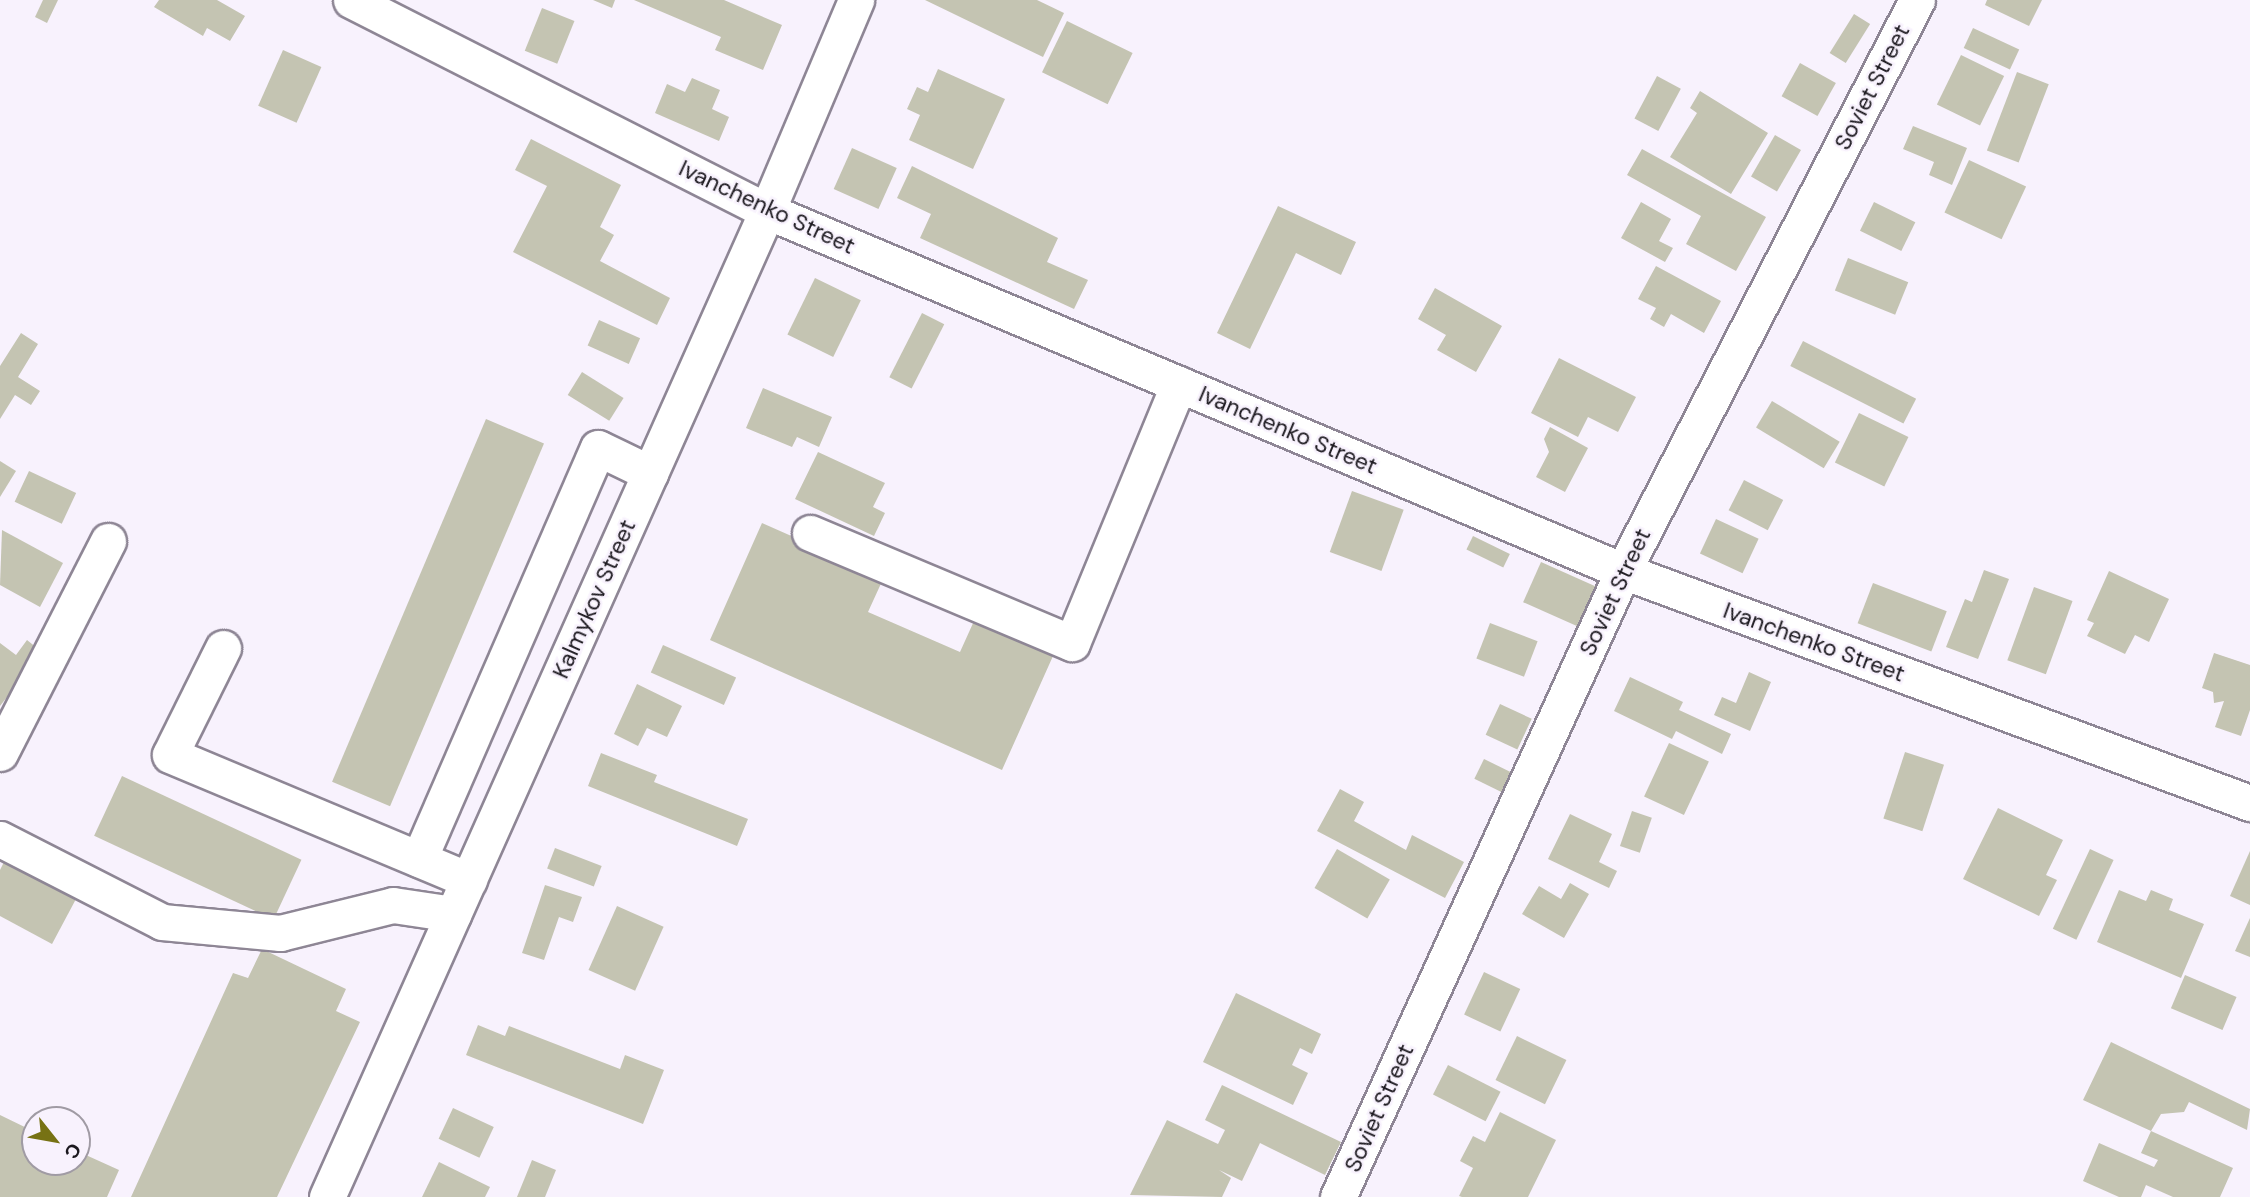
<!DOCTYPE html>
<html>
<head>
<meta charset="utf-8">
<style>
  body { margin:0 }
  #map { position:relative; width:2250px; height:1197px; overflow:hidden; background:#f8f2fd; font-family:"DM Sans",sans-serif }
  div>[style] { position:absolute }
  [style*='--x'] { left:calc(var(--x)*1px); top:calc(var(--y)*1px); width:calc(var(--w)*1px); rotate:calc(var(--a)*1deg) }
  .building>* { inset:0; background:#c4c4b2; transform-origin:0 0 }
  .roads { filter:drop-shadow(2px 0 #8e8695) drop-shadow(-2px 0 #8e8695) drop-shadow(0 2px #8e8695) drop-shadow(0 -2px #8e8695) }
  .minor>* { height:35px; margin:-17.5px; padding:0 17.5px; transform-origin:17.5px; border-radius:17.5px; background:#fff }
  span { translate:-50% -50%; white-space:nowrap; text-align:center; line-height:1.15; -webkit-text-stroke:5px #f8f2fd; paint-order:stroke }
  .street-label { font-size:23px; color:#1b181e }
  .north { position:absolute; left:21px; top:1106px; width:70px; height:70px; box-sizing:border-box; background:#f8f2fd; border:2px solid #a09ba4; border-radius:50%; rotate:121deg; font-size:19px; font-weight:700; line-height:28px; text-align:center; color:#1b181e }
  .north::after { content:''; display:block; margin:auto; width:24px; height:32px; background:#777214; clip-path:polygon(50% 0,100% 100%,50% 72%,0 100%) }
</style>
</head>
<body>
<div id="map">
  <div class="building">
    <i style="clip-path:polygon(43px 0,58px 0,47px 23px,35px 17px)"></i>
    <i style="clip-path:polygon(159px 0,217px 0,245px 16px,230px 41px,207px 28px,203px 36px,154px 7px)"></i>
    <i style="clip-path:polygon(593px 0,615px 0,612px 8px)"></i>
    <i style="clip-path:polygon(634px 0,724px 0,782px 25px,763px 70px,715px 50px,721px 37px)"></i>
    <i style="clip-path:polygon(925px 0,1037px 0,1064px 13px,1043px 57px)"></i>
    <i style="clip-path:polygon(1987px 0,2042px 0,2029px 26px,1985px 5px)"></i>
    <i style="left:542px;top:8px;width:35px;height:46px;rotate:22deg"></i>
    <i style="left:1854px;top:14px;width:19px;height:46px;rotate:32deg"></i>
    <i style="left:1067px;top:21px;width:73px;height:57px;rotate:26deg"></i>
    <i style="left:1973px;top:28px;width:51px;height:22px;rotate:25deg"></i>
    <i style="left:283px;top:50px;width:42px;height:61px;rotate:24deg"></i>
    <i style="left:1961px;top:55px;width:48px;height:55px;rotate:26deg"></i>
    <i style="left:1800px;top:63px;width:41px;height:38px;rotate:29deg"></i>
    <i style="clip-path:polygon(938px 69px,1005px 99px,973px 169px,909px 140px,920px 115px,907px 109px,917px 87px,928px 92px)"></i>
    <i style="left:2017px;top:72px;width:34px;height:84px;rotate:21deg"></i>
    <i style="left:1657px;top:76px;width:27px;height:48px;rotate:28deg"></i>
    <i style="clip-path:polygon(692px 78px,720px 90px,712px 109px,729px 117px,719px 141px,655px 113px,667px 84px,685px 92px)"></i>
    <i style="clip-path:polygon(1700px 91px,1768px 133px,1731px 194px,1670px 157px,1697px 113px,1690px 108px)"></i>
    <i style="clip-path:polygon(1913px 126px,1967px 148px,1952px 185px,1929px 175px,1934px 162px,1903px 149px)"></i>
    <i style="left:1775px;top:135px;width:30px;height:48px;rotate:30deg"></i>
    <i style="clip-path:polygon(531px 139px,621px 185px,600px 227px,614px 235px,600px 261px,670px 298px,657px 325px,513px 252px,547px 186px,515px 170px)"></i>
    <i style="left:852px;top:148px;width:49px;height:45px;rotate:24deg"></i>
    <i style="clip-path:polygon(1642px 149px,1766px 217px,1736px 271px,1686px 244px,1701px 216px,1627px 175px)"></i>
    <i style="left:1969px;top:160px;width:63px;height:58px;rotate:25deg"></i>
    <i style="clip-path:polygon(912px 166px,1058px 238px,1047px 262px,1088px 280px,1074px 309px,920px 238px,931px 214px,897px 198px)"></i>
    <i style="clip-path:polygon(1641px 202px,1671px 219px,1659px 241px,1673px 248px,1665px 262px,1621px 238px)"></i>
    <i style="left:1874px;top:202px;width:46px;height:32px;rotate:26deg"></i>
    <i style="clip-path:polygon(1278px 206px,1356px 242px,1341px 275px,1296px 253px,1250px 349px,1217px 333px)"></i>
    <i style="left:1848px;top:258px;width:65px;height:35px;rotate:22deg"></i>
    <i style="clip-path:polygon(1656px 266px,1721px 301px,1704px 333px,1671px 314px,1664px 327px,1650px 319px,1656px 308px,1638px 299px)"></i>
    <i style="left:815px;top:278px;width:51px;height:63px;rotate:26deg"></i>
    <i style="clip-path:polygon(1435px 288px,1502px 326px,1476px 372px,1437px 350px,1446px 335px,1418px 319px)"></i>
    <i style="left:922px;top:313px;width:25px;height:72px;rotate:27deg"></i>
    <i style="left:599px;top:320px;width:45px;height:28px;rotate:24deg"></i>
    <i style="clip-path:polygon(21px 333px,38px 344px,18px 377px,40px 391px,31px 405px,15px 395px,0 419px,0 366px)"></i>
    <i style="left:1803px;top:341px;width:127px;height:28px;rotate:27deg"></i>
    <i style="clip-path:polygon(1559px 358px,1636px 397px,1618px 432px,1588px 417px,1578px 437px,1531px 413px)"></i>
    <i style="left:582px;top:372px;width:49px;height:27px;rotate:32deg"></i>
    <i style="clip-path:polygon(763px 388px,832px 417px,819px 447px,797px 437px,792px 447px,746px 428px)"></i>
    <i style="left:1772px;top:401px;width:79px;height:31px;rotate:31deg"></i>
    <i style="left:1859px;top:413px;width:55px;height:55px;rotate:26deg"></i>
    <i style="left:486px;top:419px;width:63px;height:394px;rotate:23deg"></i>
    <i style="clip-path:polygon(1550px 427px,1588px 448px,1565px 492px,1536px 477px,1549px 452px,1544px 439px)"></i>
    <i style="clip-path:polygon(818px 452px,885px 483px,873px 507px,885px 513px,874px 536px,795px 499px)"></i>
    <i style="clip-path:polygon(0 461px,16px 471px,0 497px)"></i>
    <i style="left:29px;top:471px;width:52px;height:34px;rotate:25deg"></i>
    <i style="left:1744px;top:480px;width:44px;height:34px;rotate:27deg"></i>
    <i style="left:1352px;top:491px;width:55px;height:65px;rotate:20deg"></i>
    <i style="left:1716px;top:519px;width:47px;height:38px;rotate:25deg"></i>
    <i style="clip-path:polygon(762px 523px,884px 577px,868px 612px,960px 652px,974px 621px,1053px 656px,1002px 770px,710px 640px)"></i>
    <i style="clip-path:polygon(2px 530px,63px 563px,40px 607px,0 585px)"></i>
    <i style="left:1473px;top:536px;width:41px;height:15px;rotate:26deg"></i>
    <i style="left:1541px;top:562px;width:60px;height:44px;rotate:24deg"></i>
    <i style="clip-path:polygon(1984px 570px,2009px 579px,1978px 659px,1946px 647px,1965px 599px,1972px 602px)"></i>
    <i style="clip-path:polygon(2109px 571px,2169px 599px,2149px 642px,2135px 635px,2125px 654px,2087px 636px,2094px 623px,2087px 620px)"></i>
    <i style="left:1873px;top:583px;width:79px;height:43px;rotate:21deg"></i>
    <i style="left:2034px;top:587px;width:41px;height:78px;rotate:20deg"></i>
    <i style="left:1490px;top:623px;width:51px;height:38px;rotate:21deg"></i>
    <i style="clip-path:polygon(27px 640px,42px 652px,0 706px,0 643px,16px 655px)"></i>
    <i style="left:663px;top:645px;width:80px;height:30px;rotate:24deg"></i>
    <i style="clip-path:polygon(2214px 653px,2250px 665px,2250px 710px,2241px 736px,2215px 727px,2224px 701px,2214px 703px,2213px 692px,2202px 688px)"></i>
    <i style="clip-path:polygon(1749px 672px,1771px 682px,1750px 731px,1714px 715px,1722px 697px,1736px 703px)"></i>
    <i style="clip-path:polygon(1630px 677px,1683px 702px,1679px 710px,1731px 734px,1722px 754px,1676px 731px,1672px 739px,1614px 711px)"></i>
    <i style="clip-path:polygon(637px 684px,682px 706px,667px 737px,647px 728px,638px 746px,614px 734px)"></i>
    <i style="left:1500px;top:704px;width:35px;height:34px;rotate:25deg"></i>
    <i style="left:1669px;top:743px;width:44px;height:59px;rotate:25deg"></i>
    <i style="left:1905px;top:752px;width:41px;height:70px;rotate:18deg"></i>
    <i style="clip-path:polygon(601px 753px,657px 775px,654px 782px,748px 819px,737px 846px,588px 786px)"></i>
    <i style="left:1484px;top:759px;width:34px;height:22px;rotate:26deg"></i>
    <i style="left:122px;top:776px;width:198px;height:66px;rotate:25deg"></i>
    <i style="clip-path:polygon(1340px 789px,1364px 802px,1354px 821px,1406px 850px,1412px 835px,1464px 862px,1445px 898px,1317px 831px)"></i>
    <i style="clip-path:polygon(1998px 808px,2063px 840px,2046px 875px,2057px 880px,2039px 916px,1963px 879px)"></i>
    <i style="left:1632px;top:811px;width:21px;height:37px;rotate:19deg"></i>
    <i style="clip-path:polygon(1570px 814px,1612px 834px,1599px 862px,1617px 871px,1609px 888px,1548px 859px)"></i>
    <i style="left:555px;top:848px;width:50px;height:22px;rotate:21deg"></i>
    <i style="left:1337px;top:849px;width:61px;height:45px;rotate:30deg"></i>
    <i style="left:2090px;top:849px;width:26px;height:88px;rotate:25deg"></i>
    <i style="clip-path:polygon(2250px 851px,2250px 905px,2230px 896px)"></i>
    <i style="clip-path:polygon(4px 862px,76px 899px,52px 944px,0 916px,0 870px)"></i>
    <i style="clip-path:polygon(1570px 883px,1589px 894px,1564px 938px,1522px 914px,1539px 886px,1561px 899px)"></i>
    <i style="clip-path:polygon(545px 885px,582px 897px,573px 922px,559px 917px,544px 960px,522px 953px)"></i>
    <i style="clip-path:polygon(2119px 890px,2146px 901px,2151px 890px,2173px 899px,2169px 910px,2204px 924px,2181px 978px,2097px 942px)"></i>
    <i style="left:617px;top:906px;width:51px;height:70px;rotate:24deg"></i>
    <i style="clip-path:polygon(2250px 918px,2250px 957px,2235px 951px)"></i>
    <i style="clip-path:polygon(262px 949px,346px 989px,336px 1011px,360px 1022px,277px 1197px,131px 1197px,233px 973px,248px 978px)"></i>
    <i style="left:1484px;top:972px;width:40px;height:47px;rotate:25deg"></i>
    <i style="left:2185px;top:975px;width:56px;height:36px;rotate:23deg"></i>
    <i style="clip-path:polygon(1236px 993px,1321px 1034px,1312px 1054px,1300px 1048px,1292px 1065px,1308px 1073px,1293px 1105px,1203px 1062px)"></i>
    <i style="clip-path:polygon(478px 1025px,505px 1036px,509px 1026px,620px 1069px,625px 1055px,664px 1070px,643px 1124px,466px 1055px)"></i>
    <i style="left:1517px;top:1036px;width:55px;height:49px;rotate:26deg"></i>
    <i style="clip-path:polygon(2111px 1042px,2250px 1109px,2247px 1130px,2189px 1102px,2184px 1112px,2161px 1114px,2151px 1131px,2083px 1100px)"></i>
    <i style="left:1448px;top:1065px;width:59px;height:33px;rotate:27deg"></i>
    <i style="clip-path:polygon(1222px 1085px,1341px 1142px,1325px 1175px,1260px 1143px,1242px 1181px,1219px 1170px,1231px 1178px,1222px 1197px,1130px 1195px,1167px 1120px,1218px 1144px,1225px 1130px,1205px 1120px)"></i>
    <i style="left:453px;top:1108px;width:45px;height:34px;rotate:25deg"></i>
    <i style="clip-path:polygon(1500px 1112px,1556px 1140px,1528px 1197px,1462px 1197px,1459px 1196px,1473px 1168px,1460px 1161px,1473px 1136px,1485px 1142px)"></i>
    <i style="clip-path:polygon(0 1115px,35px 1132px,35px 1162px,77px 1162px,77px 1151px,119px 1170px,107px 1197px,0 1197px)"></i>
    <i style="clip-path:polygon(2151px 1131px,2233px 1168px,2220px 1197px,2173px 1197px,2146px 1185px,2141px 1197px,2119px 1197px,2083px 1181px,2099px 1143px,2154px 1167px,2158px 1160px,2141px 1153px)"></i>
    <i style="clip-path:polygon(532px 1160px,556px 1170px,545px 1197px,517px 1197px)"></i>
    <i style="clip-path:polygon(439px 1162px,490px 1187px,485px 1197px,422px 1197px)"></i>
  </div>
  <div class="roads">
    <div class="minor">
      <i style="--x:351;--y:0;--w:466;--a:26.9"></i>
      <i style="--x:767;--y:211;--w:929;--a:22.81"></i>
      <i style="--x:1623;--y:571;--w:669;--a:20.31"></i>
      <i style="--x:810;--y:533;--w:284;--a:22.8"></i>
      <i style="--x:1072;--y:643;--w:280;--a:-67.6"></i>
      <i style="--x:223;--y:648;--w:119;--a:116.4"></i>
      <i style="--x:170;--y:755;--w:324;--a:22.7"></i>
      <i style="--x:0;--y:753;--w:238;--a:-63"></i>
      <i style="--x:0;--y:839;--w:182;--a:27.1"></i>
      <i style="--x:162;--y:922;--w:119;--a:5.3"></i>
      <i style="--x:280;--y:933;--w:116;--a:-13.9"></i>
      <i style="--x:393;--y:905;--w:61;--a:8.5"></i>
      <i style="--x:419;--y:859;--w:448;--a:-66.5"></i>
      <i style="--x:598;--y:448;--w:58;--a:25.7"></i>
      <i style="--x:327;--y:1197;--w:1080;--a:-65.95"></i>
      <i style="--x:767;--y:211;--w:229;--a:-67.1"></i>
      <i style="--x:1338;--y:1197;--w:688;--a:-65.52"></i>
      <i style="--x:1623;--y:571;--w:642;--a:-62.76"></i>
    </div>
  </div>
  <div class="street-label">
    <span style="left:1872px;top:87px;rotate:-63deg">Soviet Street</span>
    <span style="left:767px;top:207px;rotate:25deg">Ivanchenko Street</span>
    <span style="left:1288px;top:430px;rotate:23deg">Ivanchenko Street</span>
    <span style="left:1615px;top:592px;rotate:-65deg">Soviet Street</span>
    <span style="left:594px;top:599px;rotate:-66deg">Kalmykov Street</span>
    <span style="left:1814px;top:642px;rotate:20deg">Ivanchenko Street</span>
    <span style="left:1379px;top:1108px;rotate:-66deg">Soviet Street</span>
  </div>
  <div class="north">С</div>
</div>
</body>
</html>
